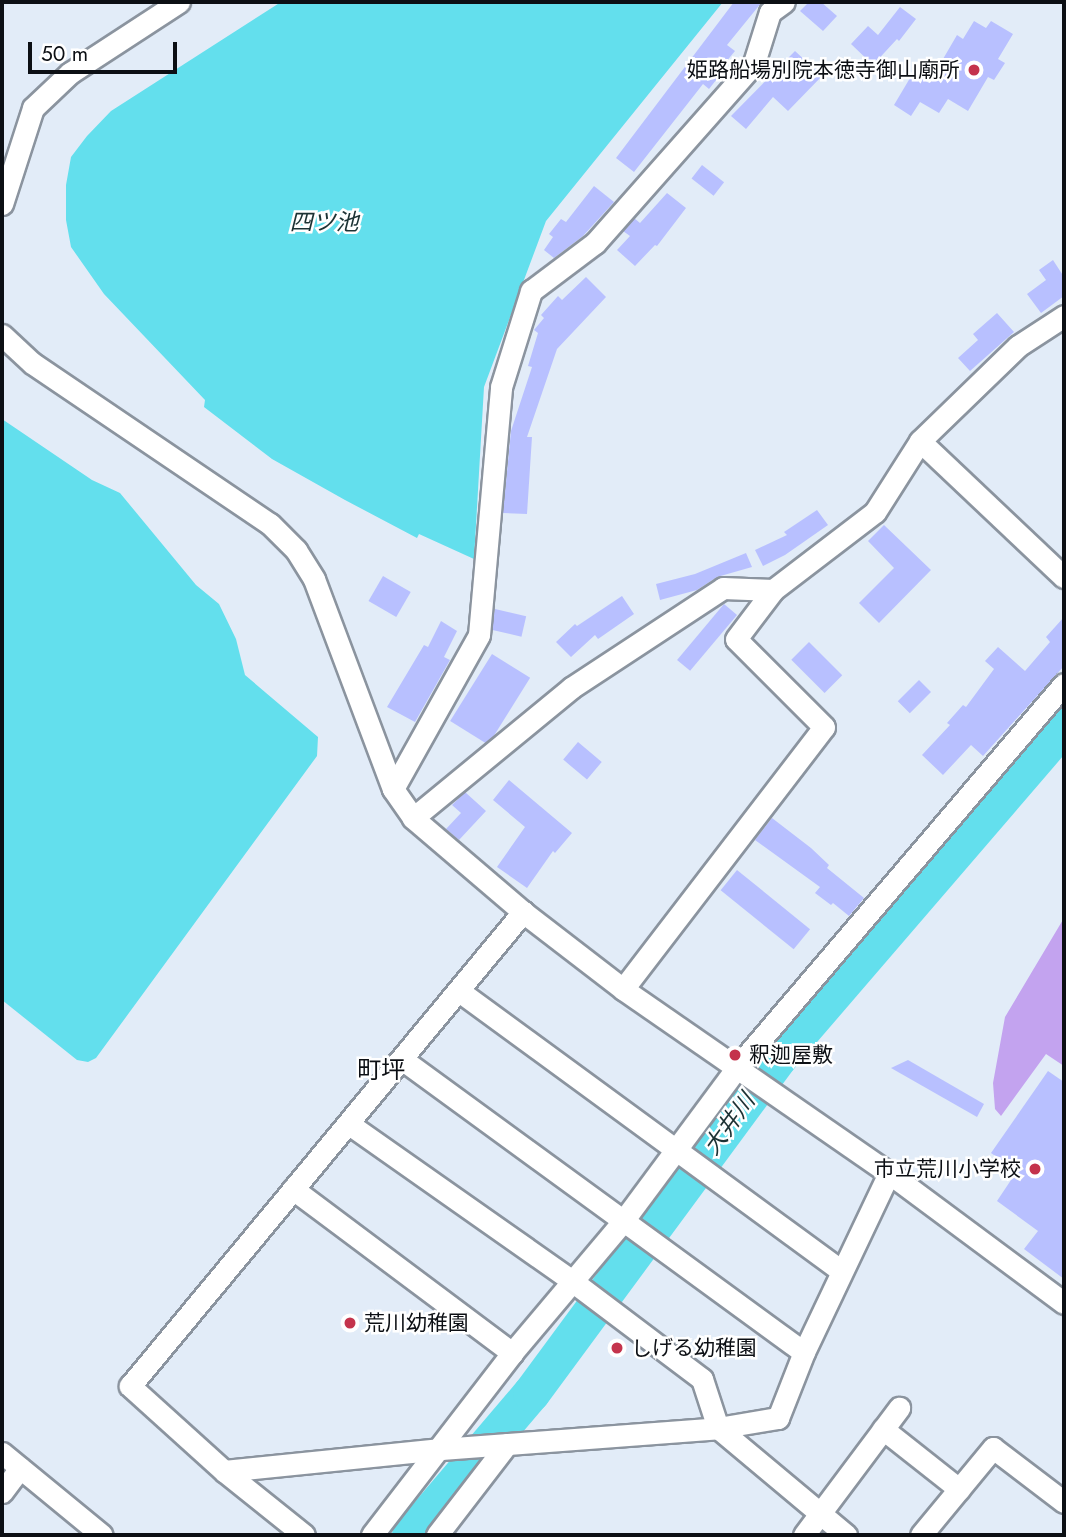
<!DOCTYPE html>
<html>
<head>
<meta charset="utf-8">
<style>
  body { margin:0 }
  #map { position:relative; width:1066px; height:1537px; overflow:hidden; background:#e2ecf8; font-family:Jost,"Noto Sans JP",sans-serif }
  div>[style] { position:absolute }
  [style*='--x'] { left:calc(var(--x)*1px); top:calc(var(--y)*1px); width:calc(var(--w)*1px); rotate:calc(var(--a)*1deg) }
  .forest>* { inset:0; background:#c3a3ef }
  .water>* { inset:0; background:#63dfed }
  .river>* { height:37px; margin:-18.5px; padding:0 18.5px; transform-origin:18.5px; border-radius:18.5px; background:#63dfed }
  .building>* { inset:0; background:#b8c0ff; transform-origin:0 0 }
  .roads { filter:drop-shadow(2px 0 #8b949f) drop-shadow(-2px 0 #8b949f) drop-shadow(0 2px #8b949f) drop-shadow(0 -2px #8b949f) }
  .street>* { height:21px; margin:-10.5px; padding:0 10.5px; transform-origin:10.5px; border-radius:10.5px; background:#fff }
  .dots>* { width:19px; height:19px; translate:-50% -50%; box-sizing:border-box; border:4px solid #fff; border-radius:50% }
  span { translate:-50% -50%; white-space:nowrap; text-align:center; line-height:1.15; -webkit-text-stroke:5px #fff; paint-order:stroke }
  .poi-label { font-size:21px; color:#0c0f14 }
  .right { translate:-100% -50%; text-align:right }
  .left { translate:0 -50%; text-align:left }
  .water-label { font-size:23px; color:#1c3234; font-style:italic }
  .quarter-label { font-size:24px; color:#0c0f14 }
  .frame { position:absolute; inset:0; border:4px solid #0c0f14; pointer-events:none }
  .scale { position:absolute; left:28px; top:42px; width:149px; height:32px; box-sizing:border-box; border:4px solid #0c0f14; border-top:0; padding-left:9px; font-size:21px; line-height:24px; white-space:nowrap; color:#0c0f14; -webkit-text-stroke:5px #fff; paint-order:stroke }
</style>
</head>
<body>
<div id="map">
  <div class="forest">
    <i style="clip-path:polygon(1064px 918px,1064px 1066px,1046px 1054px,1001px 1116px,995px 1109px,993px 1083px,1005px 1017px)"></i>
  </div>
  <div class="water">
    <i style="clip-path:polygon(281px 2px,723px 2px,546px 221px,484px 387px,474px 559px,419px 534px,417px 538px,345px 500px,272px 459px,204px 407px,205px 400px,104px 294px,71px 247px,66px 220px,66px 185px,71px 157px,87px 136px,111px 111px)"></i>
    <i style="clip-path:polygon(2px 419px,92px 480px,120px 493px,196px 585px,219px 604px,236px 639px,245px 675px,318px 737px,317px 756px,96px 1058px,88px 1062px,77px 1060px,2px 1000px)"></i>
  </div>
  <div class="river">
    <i style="--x:410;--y:1535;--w:187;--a:-49.6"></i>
    <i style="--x:531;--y:1393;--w:416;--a:-53.6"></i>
    <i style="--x:778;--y:1058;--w:438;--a:-49.3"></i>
  </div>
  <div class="building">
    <i style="clip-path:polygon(734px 2px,762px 2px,727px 45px,735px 51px,721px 68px,724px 70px,709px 89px,703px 84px,634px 172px,616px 158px)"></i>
    <i style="clip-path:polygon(809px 2px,821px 2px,837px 16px,823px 31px,800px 11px)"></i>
    <i style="clip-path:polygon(900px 7px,916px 19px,899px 41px,897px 39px,873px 65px,851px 44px,868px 26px,878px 35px)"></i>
    <i style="clip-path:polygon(974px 21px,986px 28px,991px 21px,1013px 34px,998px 59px,1005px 63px,994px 80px,988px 77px,968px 111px,948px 99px,939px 113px,920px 102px,911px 116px,894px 105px,913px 73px,929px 83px,957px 35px,963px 39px)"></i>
    <i style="clip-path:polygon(795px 51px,822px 76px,788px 111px,773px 97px,746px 129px,731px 116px)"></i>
    <i style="left:702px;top:165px;width:28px;height:17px;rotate:38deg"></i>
    <i style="clip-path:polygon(594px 186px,614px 202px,583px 236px,554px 258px,544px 250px,553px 237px,549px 234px,561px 219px,566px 222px)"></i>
    <i style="clip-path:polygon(667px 193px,686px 208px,657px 246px,655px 245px,635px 266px,617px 250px,630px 236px,623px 231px,634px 218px,640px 223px)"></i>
    <i style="clip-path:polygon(1053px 260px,1064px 277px,1064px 296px,1041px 313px,1027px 294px,1046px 280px,1039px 270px)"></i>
    <i style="clip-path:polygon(586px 277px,606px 297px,557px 349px,527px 437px,532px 437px,527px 514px,503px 513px,511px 431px,532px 367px,528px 366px,538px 333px,534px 330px,544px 318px,541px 315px,558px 296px,562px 300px)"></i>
    <i style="clip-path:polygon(997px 313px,1014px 332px,970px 371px,958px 358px,978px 340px,973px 334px)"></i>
    <i style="clip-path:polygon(817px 510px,828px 525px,785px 555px,763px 566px,755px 550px,787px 535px,784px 532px)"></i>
    <i style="clip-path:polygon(884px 525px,931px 570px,879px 623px,859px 603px,894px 568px,868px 541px)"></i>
    <i style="clip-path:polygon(746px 553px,752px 567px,717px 577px,697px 590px,660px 600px,656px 584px,695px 574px)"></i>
    <i style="left:383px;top:576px;width:32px;height:29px;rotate:30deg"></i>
    <i style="clip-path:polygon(622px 596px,634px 614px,598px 639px,595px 635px,571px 657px,556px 642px,575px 624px,577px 626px)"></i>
    <i style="left:724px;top:604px;width:17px;height:73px;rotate:40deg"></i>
    <i style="left:495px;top:609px;width:32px;height:21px;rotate:13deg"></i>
    <i style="clip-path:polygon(1064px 617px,1064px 666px,983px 756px,971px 745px,943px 775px,922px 755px,950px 725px,947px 723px,963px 705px,966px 707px,994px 669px,985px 661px,998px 647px,1025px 671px,1050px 642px,1046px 637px)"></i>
    <i style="clip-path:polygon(441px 621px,457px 631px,444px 657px,450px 660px,415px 722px,387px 707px,424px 645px,428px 647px)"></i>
    <i style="left:809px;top:642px;width:47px;height:25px;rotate:45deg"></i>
    <i style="left:492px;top:654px;width:45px;height:79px;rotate:32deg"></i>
    <i style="left:919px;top:680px;width:17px;height:30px;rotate:45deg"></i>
    <i style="left:578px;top:742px;width:31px;height:23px;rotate:40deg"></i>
    <i style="clip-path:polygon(509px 780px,572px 833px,555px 853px,553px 851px,527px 888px,497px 867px,525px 827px,493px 800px)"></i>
    <i style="clip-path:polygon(465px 792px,486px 811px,459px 840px,446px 829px,461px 813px,452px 805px)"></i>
    <i style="clip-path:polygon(772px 818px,811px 848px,829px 865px,827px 868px,864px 898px,849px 916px,833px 903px,831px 905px,815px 893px,820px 887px,755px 840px)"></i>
    <i style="left:737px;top:870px;width:94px;height:26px;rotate:39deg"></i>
    <i style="clip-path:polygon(908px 1060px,984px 1104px,977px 1117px,891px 1068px)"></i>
    <i style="clip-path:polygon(1048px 1071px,1064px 1082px,1064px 1279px,1024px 1249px,1038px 1231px,997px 1201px,1017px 1171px,991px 1153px)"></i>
  </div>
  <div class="roads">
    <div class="street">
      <i style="--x:2;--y:204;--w:101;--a:-72.1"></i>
      <i style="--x:33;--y:108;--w:51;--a:-43.4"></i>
      <i style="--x:70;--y:73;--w:130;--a:-33.1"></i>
      <i style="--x:2;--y:335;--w:41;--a:43"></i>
      <i style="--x:32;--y:363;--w:287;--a:34.1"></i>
      <i style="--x:270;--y:524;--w:37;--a:45"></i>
      <i style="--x:296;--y:550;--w:34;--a:58"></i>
      <i style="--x:314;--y:579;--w:224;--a:69.4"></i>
      <i style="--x:393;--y:789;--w:35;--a:55"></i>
      <i style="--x:413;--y:818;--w:145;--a:40.5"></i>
      <i style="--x:523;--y:912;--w:126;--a:37.6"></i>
      <i style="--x:623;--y:989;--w:323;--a:34.7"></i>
      <i style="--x:889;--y:1173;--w:218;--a:36.6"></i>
      <i style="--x:920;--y:441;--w:198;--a:43.4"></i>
      <i style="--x:393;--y:789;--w:176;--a:-60.8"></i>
      <i style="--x:479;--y:635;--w:249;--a:-84.9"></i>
      <i style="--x:501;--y:387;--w:101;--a:-72.6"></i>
      <i style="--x:531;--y:291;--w:80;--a:-36.9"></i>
      <i style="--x:595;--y:243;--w:240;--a:-48.5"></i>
      <i style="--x:754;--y:63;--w:53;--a:-72.6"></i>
      <i style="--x:770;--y:12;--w:17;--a:-36"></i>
      <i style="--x:413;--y:818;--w:205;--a:-39.4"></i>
      <i style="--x:571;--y:688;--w:182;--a:-33.3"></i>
      <i style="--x:723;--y:588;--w:50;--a:2.3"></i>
      <i style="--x:773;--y:590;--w:128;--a:-37.4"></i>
      <i style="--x:875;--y:512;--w:84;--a:-57.6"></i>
      <i style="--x:920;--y:441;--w:136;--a:-44.1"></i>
      <i style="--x:1018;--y:346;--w:55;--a:-33.1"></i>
      <i style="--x:623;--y:989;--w:330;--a:-52.5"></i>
      <i style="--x:824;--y:727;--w:124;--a:-135"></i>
      <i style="--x:736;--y:639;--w:61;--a:-52.9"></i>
      <i style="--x:459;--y:991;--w:474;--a:36.2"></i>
      <i style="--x:403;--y:1060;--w:496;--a:36.1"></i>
      <i style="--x:349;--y:1124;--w:273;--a:35.1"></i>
      <i style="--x:572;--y:1281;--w:163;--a:37"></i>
      <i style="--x:702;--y:1379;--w:52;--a:71.9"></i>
      <i style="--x:718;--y:1428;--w:167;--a:39.9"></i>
      <i style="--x:293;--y:1189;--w:274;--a:36.8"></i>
      <i style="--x:883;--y:1429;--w:97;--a:38.3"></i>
      <i style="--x:2;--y:1453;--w:129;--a:39.4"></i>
      <i style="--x:224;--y:1471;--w:218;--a:-5.8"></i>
      <i style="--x:441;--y:1449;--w:278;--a:-4.3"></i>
      <i style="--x:718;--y:1428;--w:61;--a:-9.5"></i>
      <i style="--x:778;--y:1418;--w:71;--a:-68.5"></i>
      <i style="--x:804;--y:1352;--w:198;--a:-64.6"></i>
      <i style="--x:2;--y:1492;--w:30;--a:-53"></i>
      <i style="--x:304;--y:1535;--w:102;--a:-141.3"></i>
      <i style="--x:224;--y:1471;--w:127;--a:-137.9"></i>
      <i style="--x:130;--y:1386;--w:616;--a:-50.34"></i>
      <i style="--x:372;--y:1535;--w:230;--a:-52.4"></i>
      <i style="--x:512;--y:1353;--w:172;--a:-49.9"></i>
      <i style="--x:623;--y:1221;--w:193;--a:-53.4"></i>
      <i style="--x:738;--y:1066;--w:502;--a:-49.52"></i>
      <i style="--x:437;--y:1535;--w:115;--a:-52.4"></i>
      <i style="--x:804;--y:1535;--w:159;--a:-53.2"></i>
      <i style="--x:921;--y:1535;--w:113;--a:-50.4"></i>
      <i style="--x:993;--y:1448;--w:89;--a:37.3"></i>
    </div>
  </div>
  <div class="dots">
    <i style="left:974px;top:70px;background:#c4334c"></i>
    <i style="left:735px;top:1055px;background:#c4334c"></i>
    <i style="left:1035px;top:1169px;background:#c4334c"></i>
    <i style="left:350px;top:1323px;background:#c4334c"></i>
    <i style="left:617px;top:1348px;background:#c4334c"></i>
  </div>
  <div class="poi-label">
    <span class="right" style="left:960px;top:70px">姫路船場別院本徳寺御山廟所</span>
    <span class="left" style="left:749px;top:1055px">釈迦屋敷</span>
    <span class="right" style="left:1021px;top:1169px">市立荒川小学校</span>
    <span class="left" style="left:364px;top:1323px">荒川幼稚園</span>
    <span class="left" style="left:631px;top:1348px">しげる幼稚園</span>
  </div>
  <div class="water-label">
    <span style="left:324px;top:222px">四ツ池</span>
    <span style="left:729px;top:1124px;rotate:-54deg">大井川</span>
  </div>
  <div class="quarter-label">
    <span style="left:381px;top:1070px">町坪</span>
  </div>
  <div class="frame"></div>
  <div class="scale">50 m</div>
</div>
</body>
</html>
